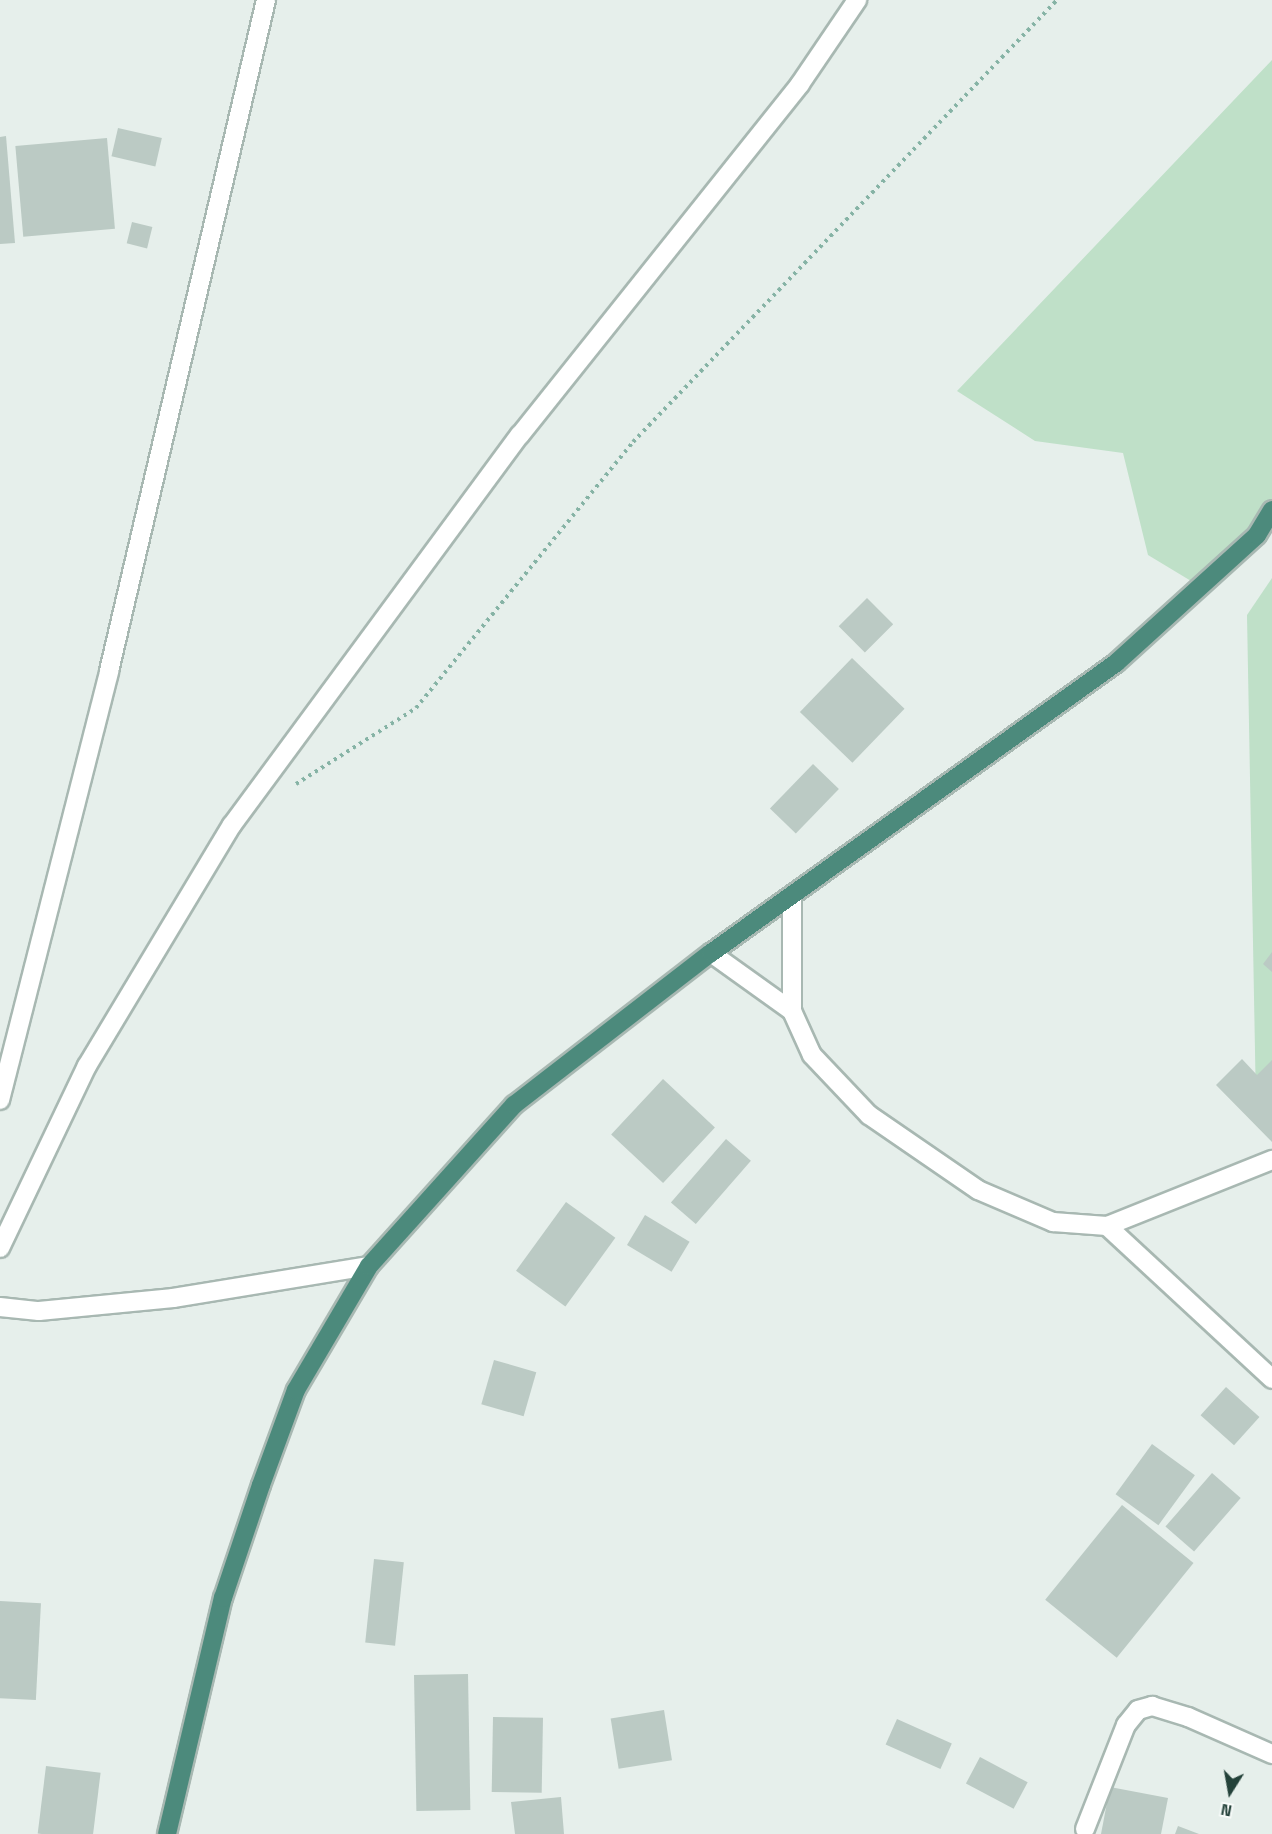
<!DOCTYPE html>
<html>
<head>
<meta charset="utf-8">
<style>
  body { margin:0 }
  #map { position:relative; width:1272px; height:1834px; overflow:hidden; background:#e6efeb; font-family:"Space Grotesk",sans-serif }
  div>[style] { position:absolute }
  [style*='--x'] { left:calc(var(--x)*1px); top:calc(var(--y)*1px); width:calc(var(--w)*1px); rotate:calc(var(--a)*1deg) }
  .green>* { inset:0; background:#bfe0c8 }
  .building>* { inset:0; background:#bbcac4; transform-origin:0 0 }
  .path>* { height:4px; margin-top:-2px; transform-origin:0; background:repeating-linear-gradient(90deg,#86b3a5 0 3px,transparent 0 7.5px) }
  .roads { filter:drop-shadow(2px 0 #a8b8b2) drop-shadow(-2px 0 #a8b8b2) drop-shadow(0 2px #a8b8b2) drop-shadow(0 -2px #a8b8b2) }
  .service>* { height:18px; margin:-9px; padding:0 9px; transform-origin:9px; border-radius:9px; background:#fff }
  .minor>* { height:18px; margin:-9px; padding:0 9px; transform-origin:9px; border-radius:9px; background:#fff }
  .tertiary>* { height:18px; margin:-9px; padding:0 9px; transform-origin:9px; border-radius:9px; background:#fff }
  .trunk>* { height:18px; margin:-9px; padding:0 9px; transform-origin:9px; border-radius:9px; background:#4c8a7c }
  span { translate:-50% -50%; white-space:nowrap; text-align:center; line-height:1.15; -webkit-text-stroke:4.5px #f7fbf9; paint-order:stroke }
  .north { position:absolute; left:1200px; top:1762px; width:60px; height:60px; -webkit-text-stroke:4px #f7fbf9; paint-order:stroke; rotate:191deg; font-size:16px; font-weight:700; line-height:24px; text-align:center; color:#24423a }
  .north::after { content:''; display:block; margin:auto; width:21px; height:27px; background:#24423a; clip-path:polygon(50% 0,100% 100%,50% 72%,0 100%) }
</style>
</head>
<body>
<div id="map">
  <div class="green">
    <i style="clip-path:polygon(1272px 60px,1272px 510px,1201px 587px,1148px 555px,1123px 453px,1035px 441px,957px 391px)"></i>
    <i style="clip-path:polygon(1272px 578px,1272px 1069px,1256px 1105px,1247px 615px)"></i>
  </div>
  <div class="building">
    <i style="left:118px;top:128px;width:45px;height:29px;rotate:13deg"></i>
    <i style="clip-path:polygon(6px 136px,15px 243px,0 244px,0 137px)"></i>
    <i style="left:107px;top:138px;width:91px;height:92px;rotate:85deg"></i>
    <i style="left:132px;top:222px;width:21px;height:22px;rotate:14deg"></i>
    <i style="left:867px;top:598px;width:37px;height:40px;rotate:45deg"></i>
    <i style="left:852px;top:658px;width:73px;height:75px;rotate:44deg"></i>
    <i style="left:813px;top:764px;width:36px;height:62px;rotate:44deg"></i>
    <i style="clip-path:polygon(1272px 952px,1272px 972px,1263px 964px)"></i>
    <i style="clip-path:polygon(1242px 1059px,1257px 1075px,1272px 1060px,1272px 1142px,1216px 1085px)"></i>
    <i style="left:663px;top:1079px;width:71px;height:76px;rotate:43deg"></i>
    <i style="left:726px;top:1139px;width:33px;height:84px;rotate:41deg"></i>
    <i style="left:566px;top:1202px;width:61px;height:85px;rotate:36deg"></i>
    <i style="left:645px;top:1215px;width:52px;height:35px;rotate:31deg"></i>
    <i style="left:494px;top:1360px;width:44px;height:46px;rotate:16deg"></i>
    <i style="left:1226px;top:1387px;width:45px;height:38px;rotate:42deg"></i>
    <i style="left:1152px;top:1444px;width:53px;height:62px;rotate:36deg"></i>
    <i style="left:1212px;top:1473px;width:38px;height:71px;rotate:41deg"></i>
    <i style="left:1122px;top:1505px;width:92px;height:122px;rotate:39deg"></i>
    <i style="left:374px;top:1559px;width:30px;height:84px;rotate:6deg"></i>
    <i style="left:0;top:1601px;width:41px;height:97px;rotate:3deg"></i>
    <i style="left:468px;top:1674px;width:136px;height:54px;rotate:89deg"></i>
    <i style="left:664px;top:1710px;width:51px;height:54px;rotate:81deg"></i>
    <i style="left:493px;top:1717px;width:50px;height:75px;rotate:1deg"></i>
    <i style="left:897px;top:1719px;width:60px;height:28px;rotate:24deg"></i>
    <i style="left:980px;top:1757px;width:54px;height:30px;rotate:28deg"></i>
    <i style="left:46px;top:1766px;width:55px;height:68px;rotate:7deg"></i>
    <i style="clip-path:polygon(1110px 1787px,1168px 1798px,1161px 1834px,1101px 1834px)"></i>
    <i style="clip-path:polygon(561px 1797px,564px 1834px,515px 1834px,511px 1802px)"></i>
    <i style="clip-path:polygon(1178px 1826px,1199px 1834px,1175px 1834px)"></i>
  </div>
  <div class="path">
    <i style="--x:296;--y:784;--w:142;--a:-32.3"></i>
    <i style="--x:416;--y:708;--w:343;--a:-50.8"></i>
    <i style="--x:633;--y:442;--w:612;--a:-46.19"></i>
  </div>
  <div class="roads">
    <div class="service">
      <i style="--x:0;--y:1100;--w:443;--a:-75.7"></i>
      <i style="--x:109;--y:671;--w:689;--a:-76.83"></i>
    </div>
    <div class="minor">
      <i style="--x:711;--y:953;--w:100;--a:35.6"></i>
      <i style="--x:792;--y:1011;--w:48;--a:65.6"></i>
      <i style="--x:812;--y:1055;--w:83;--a:46.5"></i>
      <i style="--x:869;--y:1115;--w:132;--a:34.5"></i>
      <i style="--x:978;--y:1190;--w:82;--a:23.1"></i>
      <i style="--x:1053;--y:1222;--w:54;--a:4.2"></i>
      <i style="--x:1107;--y:1226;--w:178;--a:-21.8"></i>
      <i style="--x:792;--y:1011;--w:113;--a:-90"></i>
      <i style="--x:1107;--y:1226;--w:225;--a:42.8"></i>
      <i style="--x:0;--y:1307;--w:39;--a:6"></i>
      <i style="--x:39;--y:1311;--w:135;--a:-5.5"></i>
      <i style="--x:173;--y:1298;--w:199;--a:-9.3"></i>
      <i style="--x:1085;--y:1829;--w:112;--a:-68.5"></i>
      <i style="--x:1126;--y:1725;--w:19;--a:-51"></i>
      <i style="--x:1138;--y:1710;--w:15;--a:-16"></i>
      <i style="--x:1152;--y:1706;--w:38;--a:17"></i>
      <i style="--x:1188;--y:1717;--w:92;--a:23.8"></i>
    </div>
    <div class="tertiary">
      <i style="--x:0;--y:1248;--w:202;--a:-64.5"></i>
      <i style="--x:87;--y:1066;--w:281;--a:-59"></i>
      <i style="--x:232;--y:825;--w:485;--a:-53.6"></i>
      <i style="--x:520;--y:435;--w:449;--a:-51.4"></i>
      <i style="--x:800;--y:84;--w:102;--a:-55.8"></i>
    </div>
    <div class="trunk">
      <i style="--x:167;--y:1834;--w:243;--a:-76.7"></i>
      <i style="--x:223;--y:1598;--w:119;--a:-71.4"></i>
      <i style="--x:261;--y:1485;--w:101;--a:-69.8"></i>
      <i style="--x:296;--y:1390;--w:144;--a:-59.5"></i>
      <i style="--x:369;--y:1266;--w:217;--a:-48"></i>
      <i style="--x:514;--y:1105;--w:249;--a:-37.7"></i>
      <i style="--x:711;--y:953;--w:498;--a:-35.6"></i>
      <i style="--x:1116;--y:663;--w:190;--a:-42.2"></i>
      <i style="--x:1257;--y:535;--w:29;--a:-59"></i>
    </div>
  </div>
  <div class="north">N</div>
</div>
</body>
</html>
